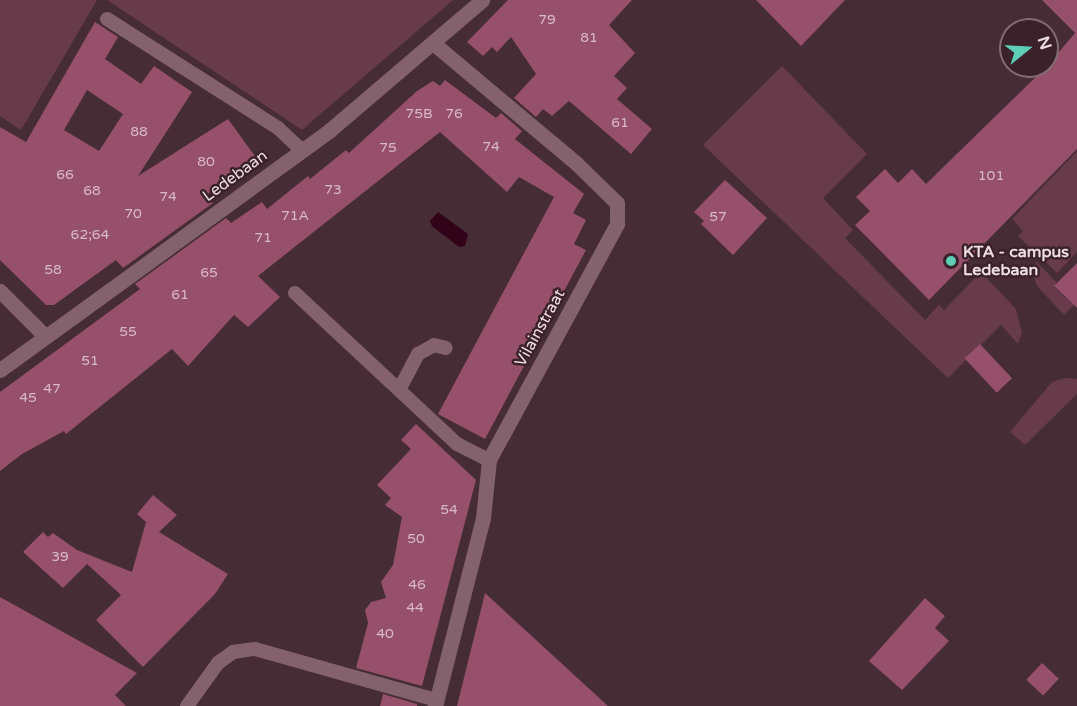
<!DOCTYPE html>
<html>
<head>
<meta charset="utf-8">
<style>
  body { margin:0 }
  #map { position:relative; width:1077px; height:706px; overflow:hidden; background:#462c34; font-family:"Varela Round",sans-serif }
  div>[style] { position:absolute }
  [style*='--x'] { left:calc(var(--x)*1px); top:calc(var(--y)*1px); width:calc(var(--w)*1px); rotate:calc(var(--a)*1deg) }
  .green>* { inset:0; background:#683b4b }
  .water>* { inset:0; background:#310218 }
  .building>* { inset:0; background:#965069; transform-origin:0 0 }
  .lane>* { height:14px; margin:-7px; padding:0 7px; transform-origin:7px; border-radius:7px; background:#83626d }
  .street>* { height:15px; margin:-7.5px; padding:0 7.5px; transform-origin:7.5px; border-radius:7.5px; background:#83626d }
  .dots>* { width:16px; height:16px; translate:-50% -50%; box-sizing:border-box; border:3px solid #3b222a; border-radius:50% }
  span { translate:-50% -50%; white-space:nowrap; text-align:center; line-height:1.15; -webkit-text-stroke:5px #3b222a; paint-order:stroke }
  .number-label { font-size:14px; color:#d8bac4 }
  .number-label span { -webkit-text-stroke-width:0 }
  .street-label { font-size:16px; color:#eedde2 }
  .poi-label { font-size:16px; color:#eedde2; font-weight:700 }
  .left { translate:0 -50%; text-align:left }
  .north { position:absolute; left:999px; top:18px; width:60px; height:60px; box-sizing:border-box; background:#3b222a; border:2px solid #836d74; border-radius:50%; rotate:72deg; font-size:16px; font-weight:700; line-height:24px; text-align:center; color:#eedde2 }
  .north::after { content:''; display:block; margin:auto; width:21px; height:27px; background:#5eceb7; clip-path:polygon(50% 0,100% 100%,50% 72%,0 100%) }
</style>
</head>
<body>
<div id="map">
  <div class="green">
    <i style="clip-path:polygon(0 0,97px 0,21px 130px,0 116px)"></i>
    <i style="clip-path:polygon(107px 0,453px 0,302px 130px)"></i>
    <i style="clip-path:polygon(782px 66px,867px 154px,823px 198px,853px 230px,845px 238px,925px 320px,939px 305px,944px 310px,981px 272px,1016px 309px,1022px 333px,1018px 344px,1001px 325px,948px 378px,703px 145px)"></i>
    <i style="clip-path:polygon(1077px 151px,1077px 252px,1057px 273px,1018px 236px,1023px 231px,1012px 219px)"></i>
    <i style="clip-path:polygon(1037px 262px,1057px 283px,1054px 287px,1071px 303px,1077px 302px,1064px 315px,1037px 286px,1031px 268px)"></i>
    <i style="clip-path:polygon(1065px 378px,1077px 379px,1077px 394px,1025px 445px,1010px 432px,1052px 382px)"></i>
  </div>
  <div class="water">
    <i style="clip-path:polygon(438px 212px,468px 234px,465px 246px,459px 247px,432px 226px,430px 221px)"></i>
  </div>
  <div class="building">
    <i style="clip-path:polygon(508px 0,632px 0,609px 25px,635px 53px,614px 76px,627px 88px,617px 99px,652px 129px,631px 154px,569px 101px,552px 116px,543px 109px,536px 117px,514px 98px,536px 74px,511px 37px,497px 52px,492px 47px,483px 56px,467px 42px)"></i>
    <i style="clip-path:polygon(756px 0,845px 0,801px 46px)"></i>
    <i style="clip-path:polygon(1042px 0,1077px 0,1077px 149px,929px 300px,855px 225px,870px 211px,856px 197px,885px 169px,898px 183px,912px 169px,926px 184px,1047px 66px,1075px 33px)"></i>
    <i style="clip-path:polygon(evenodd,95px 22px,118px 37px,105px 59px,141px 84px,154px 66px,192px 92px,138px 176px,228px 119px,257px 159px,206px 195px,213px 203px,123px 268px,116px 260px,54px 305px,46px 305px,0 260px,0 127px,26px 142px,95px 22px,87px 90px,123px 114px,99px 151px,64px 130px,87px 90px)"></i>
    <i style="clip-path:polygon(445px 80px,496px 118px,501px 113px,522px 131px,515px 139px,584px 194px,573px 213px,586px 220px,574px 244px,586px 250px,485px 439px,438px 414px,554px 197px,519px 177px,507px 192px,440px 132px,258px 276px,280px 297px,248px 327px,234px 315px,188px 366px,172px 349px,66px 434px,64px 431px,22px 454px,0 471px,0 392px,140px 289px,135px 284px,226px 218px,231px 223px,262px 202px,267px 209px,308px 176px,310px 179px,346px 150px,349px 153px,417px 91px,433px 81px,440px 86px)"></i>
    <i style="clip-path:polygon(725px 180px,767px 218px,733px 255px,701px 224px,704px 221px,694px 212px)"></i>
    <i style="clip-path:polygon(1077px 263px,1077px 308px,1054px 286px)"></i>
    <i style="left:980px;top:344px;width:47px;height:21px;rotate:47deg"></i>
    <i style="clip-path:polygon(416px 424px,476px 480px,422px 686px,356px 668px,368px 623px,365px 610px,371px 602px,386px 598px,381px 582px,393px 565px,402px 517px,385px 505px,391px 498px,377px 485px,411px 449px,401px 440px)"></i>
    <i style="clip-path:polygon(153px 495px,177px 515px,159px 532px,228px 574px,215px 594px,143px 667px,96px 620px,121px 595px,87px 564px,63px 588px,23px 552px,43px 532px,48px 537px,53px 533px,77px 550px,132px 572px,146px 522px,137px 514px)"></i>
    <i style="clip-path:polygon(485px 593px,608px 706px,457px 706px)"></i>
    <i style="clip-path:polygon(0 597px,137px 673px,115px 695px,126px 706px,0 706px)"></i>
    <i style="clip-path:polygon(925px 598px,945px 616px,935px 628px,949px 641px,902px 690px,869px 661px)"></i>
    <i style="left:1042px;top:663px;width:23px;height:23px;rotate:43deg"></i>
    <i style="clip-path:polygon(383px 694px,417px 704px,417px 706px,380px 706px)"></i>
  </div>
  <div class="lane">
    <i style="--x:107;--y:19;--w:203;--a:32.5"></i>
    <i style="--x:278;--y:128;--w:33;--a:43"></i>
    <i style="--x:295;--y:293;--w:221;--a:43"></i>
    <i style="--x:457;--y:444;--w:36;--a:27"></i>
    <i style="--x:399;--y:390;--w:41;--a:-62.2"></i>
    <i style="--x:418;--y:354;--w:18;--a:-29"></i>
    <i style="--x:434;--y:345;--w:12;--a:14"></i>
    <i style="--x:187;--y:706;--w:53;--a:-54.2"></i>
    <i style="--x:218;--y:663;--w:19;--a:-36"></i>
    <i style="--x:233;--y:652;--w:22;--a:-8"></i>
    <i style="--x:255;--y:649;--w:189;--a:15.7"></i>
  </div>
  <div class="street">
    <i style="--x:433;--y:43;--w:187;--a:40"></i>
    <i style="--x:576;--y:163;--w:57;--a:44.3"></i>
    <i style="--x:617;--y:203;--w:21;--a:90"></i>
    <i style="--x:617;--y:224;--w:268;--a:118.5"></i>
    <i style="--x:489;--y:460;--w:58;--a:95.9"></i>
    <i style="--x:483;--y:518;--w:194;--a:104.3"></i>
    <i style="--x:0;--y:291;--w:62;--a:45"></i>
    <i style="--x:0;--y:370;--w:408;--a:-36"></i>
    <i style="--x:330;--y:130;--w:200;--a:-40.5"></i>
  </div>
  <div class="dots">
    <i style="left:951px;top:261px;background:#5eceb7"></i>
  </div>
  <div class="number-label">
    <span style="left:547px;top:20px">79</span>
    <span style="left:589px;top:38px">81</span>
    <span style="left:419px;top:114px">75B</span>
    <span style="left:454px;top:114px">76</span>
    <span style="left:620px;top:123px">61</span>
    <span style="left:139px;top:132px">88</span>
    <span style="left:491px;top:147px">74</span>
    <span style="left:388px;top:148px">75</span>
    <span style="left:206px;top:162px">80</span>
    <span style="left:65px;top:175px">66</span>
    <span style="left:991px;top:176px">101</span>
    <span style="left:333px;top:190px">73</span>
    <span style="left:92px;top:191px">68</span>
    <span style="left:168px;top:197px">74</span>
    <span style="left:133px;top:214px">70</span>
    <span style="left:295px;top:216px">71A</span>
    <span style="left:718px;top:217px">57</span>
    <span style="left:90px;top:235px">62;64</span>
    <span style="left:263px;top:238px">71</span>
    <span style="left:53px;top:270px">58</span>
    <span style="left:209px;top:273px">65</span>
    <span style="left:180px;top:295px">61</span>
    <span style="left:128px;top:332px">55</span>
    <span style="left:90px;top:361px">51</span>
    <span style="left:52px;top:389px">47</span>
    <span style="left:28px;top:398px">45</span>
    <span style="left:449px;top:510px">54</span>
    <span style="left:416px;top:539px">50</span>
    <span style="left:60px;top:557px">39</span>
    <span style="left:417px;top:585px">46</span>
    <span style="left:415px;top:608px">44</span>
    <span style="left:385px;top:634px">40</span>
  </div>
  <div class="street-label">
    <span style="left:235px;top:176px;rotate:-36deg">Ledebaan</span>
    <span style="left:540px;top:328px;rotate:-61deg">Vilainstraat</span>
  </div>
  <div class="poi-label">
    <span class="left" style="left:963px;top:261px">KTA - campus<br>Ledebaan</span>
  </div>
  <div class="north">N</div>
</div>
</body>
</html>
